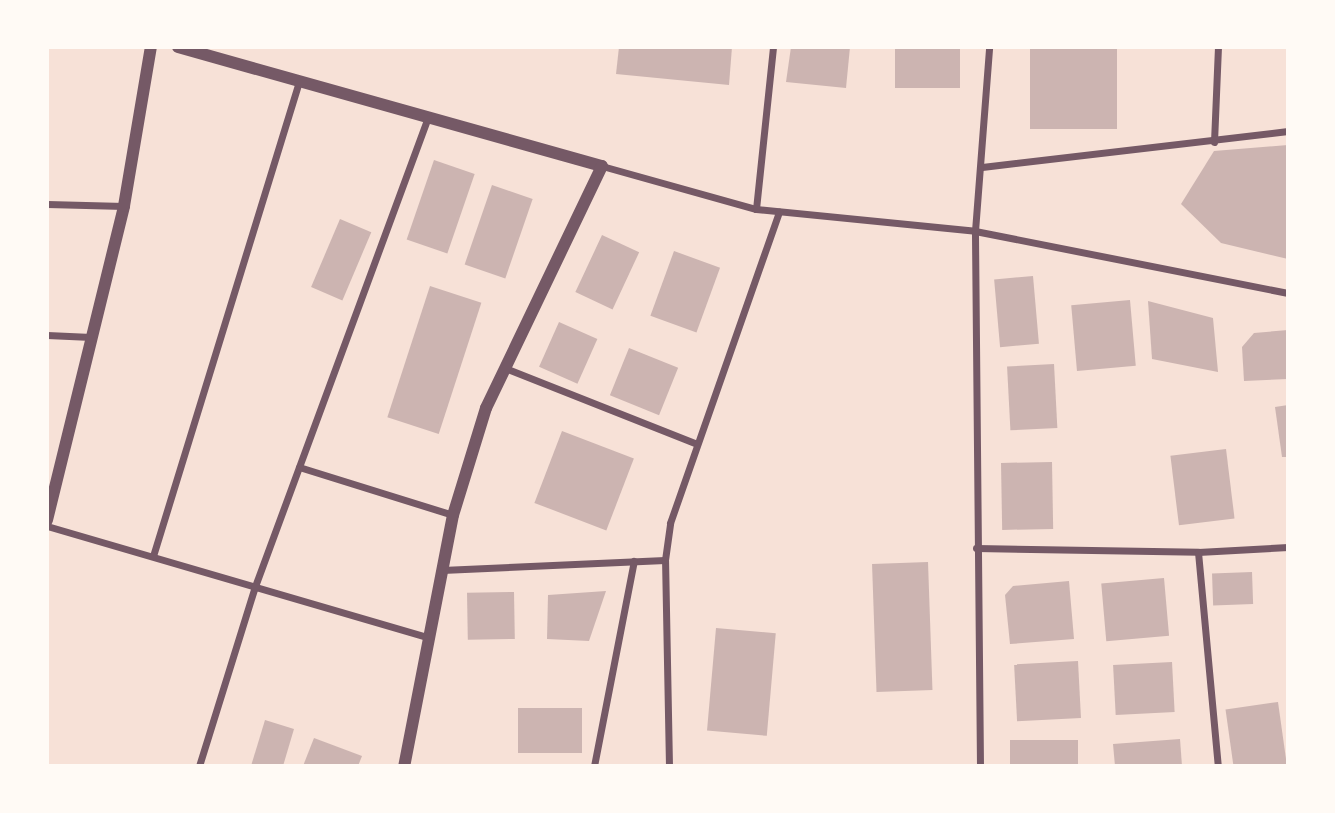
<!DOCTYPE html>
<html>
<head>
<meta charset="utf-8">
<style>
  body { margin:0 }
  #map { position:relative; width:1335px; height:813px; overflow:hidden; background:#f7e1d7; font-family:"Fira Sans",sans-serif }
  div>[style] { position:absolute }
  [style*='--x'] { left:calc(var(--x)*1px); top:calc(var(--y)*1px); width:calc(var(--w)*1px); rotate:calc(var(--a)*1deg) }
  .building>* { inset:0; background:#ccb4b1; transform-origin:0 0 }
  .minor>* { height:7px; margin:-3.5px; padding:0 3.5px; transform-origin:3.5px; border-radius:3.5px; background:#755966 }
  .tertiary>* { height:12px; margin:-6px; padding:0 6px; transform-origin:6px; border-radius:6px; background:#755966 }
  span { translate:-50% -50%; white-space:nowrap; text-align:center; line-height:1.15; -webkit-text-stroke:7px #fffaf5; paint-order:stroke }
  .frame { position:absolute; inset:0; border:49px solid #fffaf5; pointer-events:none }
</style>
</head>
<body>
<div id="map">
  <div class="building">
    <i style="clip-path:polygon(619px 47px,732px 47px,729px 85px,616px 74px)"></i>
    <i style="clip-path:polygon(791px 47px,850px 47px,846px 88px,786px 82px)"></i>
    <i style="left:895px;top:47px;width:65px;height:41px"></i>
    <i style="left:1030px;top:47px;width:87px;height:82px"></i>
    <i style="clip-path:polygon(1288px 145px,1288px 259px,1221px 243px,1181px 204px,1214px 151px)"></i>
    <i style="left:434px;top:160px;width:43px;height:84px;rotate:19deg"></i>
    <i style="left:492px;top:185px;width:43px;height:84px;rotate:19deg"></i>
    <i style="left:340px;top:219px;width:34px;height:74px;rotate:23deg"></i>
    <i style="left:602px;top:235px;width:41px;height:63px;rotate:25deg"></i>
    <i style="left:674px;top:251px;width:49px;height:69px;rotate:20deg"></i>
    <i style="left:1033px;top:276px;width:68px;height:39px;rotate:85deg"></i>
    <i style="left:430px;top:286px;width:54px;height:138px;rotate:18deg"></i>
    <i style="left:1130px;top:300px;width:66px;height:59px;rotate:85deg"></i>
    <i style="clip-path:polygon(1148px 301px,1213px 318px,1218px 372px,1152px 359px)"></i>
    <i style="left:559px;top:322px;width:42px;height:49px;rotate:24deg"></i>
    <i style="clip-path:polygon(1288px 330px,1288px 379px,1244px 381px,1242px 347px,1254px 333px)"></i>
    <i style="left:629px;top:348px;width:53px;height:51px;rotate:22deg"></i>
    <i style="left:1054px;top:364px;width:64px;height:47px;rotate:87deg"></i>
    <i style="clip-path:polygon(1288px 405px,1288px 457px,1282px 457px,1275px 407px)"></i>
    <i style="left:562px;top:431px;width:77px;height:77px;rotate:21deg"></i>
    <i style="left:1226px;top:449px;width:70px;height:56px;rotate:83deg"></i>
    <i style="left:1052px;top:462px;width:67px;height:51px;rotate:89deg"></i>
    <i style="left:928px;top:562px;width:128px;height:56px;rotate:88deg"></i>
    <i style="left:1252px;top:572px;width:32px;height:40px;rotate:88deg"></i>
    <i style="left:1164px;top:578px;width:58px;height:63px;rotate:85deg"></i>
    <i style="clip-path:polygon(1069px 581px,1074px 639px,1010px 644px,1005px 595px,1013px 586px)"></i>
    <i style="clip-path:polygon(606px 591px,589px 641px,547px 639px,548px 595px)"></i>
    <i style="left:514px;top:592px;width:47px;height:47px;rotate:89deg"></i>
    <i style="left:716px;top:628px;width:60px;height:103px;rotate:5deg"></i>
    <i style="left:1078px;top:661px;width:57px;height:64px;rotate:87deg"></i>
    <i style="left:1172px;top:662px;width:50px;height:59px;rotate:87deg"></i>
    <i style="left:1278px;top:702px;width:65px;height:53px;rotate:82deg"></i>
    <i style="left:518px;top:708px;width:64px;height:45px"></i>
    <i style="clip-path:polygon(265px 720px,294px 729px,283px 766px,251px 766px)"></i>
    <i style="clip-path:polygon(314px 738px,362px 756px,358px 766px,303px 766px)"></i>
    <i style="clip-path:polygon(1180px 739px,1182px 766px,1115px 766px,1113px 744px)"></i>
    <i style="left:1078px;top:740px;width:26px;height:68px;rotate:90deg"></i>
  </div>
  <div class="minor">
    <i style="--x:1214;--y:142;--w:95;--a:-87.6"></i>
    <i style="--x:602;--y:166;--w:160;--a:15.6"></i>
    <i style="--x:756;--y:209;--w:220;--a:5.7"></i>
    <i style="--x:975;--y:231;--w:319;--a:11.2"></i>
    <i style="--x:982;--y:167;--w:308;--a:-6.7"></i>
    <i style="--x:47;--y:204;--w:77;--a:1.5"></i>
    <i style="--x:756;--y:209;--w:163;--a:-84"></i>
    <i style="--x:47;--y:335;--w:44;--a:2.6"></i>
    <i style="--x:505;--y:368;--w:206;--a:21.6"></i>
    <i style="--x:299;--y:467;--w:161;--a:17.3"></i>
    <i style="--x:47;--y:526;--w:398;--a:16.3"></i>
    <i style="--x:976;--y:548;--w:222;--a:1"></i>
    <i style="--x:1198;--y:552;--w:90;--a:-3.2"></i>
    <i style="--x:1198;--y:552;--w:215;--a:84.7"></i>
    <i style="--x:153;--y:556;--w:497;--a:-72.9"></i>
    <i style="--x:442;--y:570;--w:223;--a:-2.6"></i>
    <i style="--x:199;--y:766;--w:185;--a:-72.7"></i>
    <i style="--x:254;--y:589;--w:503;--a:-69.76"></i>
    <i style="--x:594;--y:766;--w:209;--a:-79"></i>
    <i style="--x:669;--y:766;--w:206;--a:-91.1"></i>
    <i style="--x:665;--y:560;--w:37;--a:-82"></i>
    <i style="--x:670;--y:523;--w:330;--a:-70.7"></i>
    <i style="--x:980;--y:766;--w:535;--a:-90.54"></i>
    <i style="--x:975;--y:231;--w:185;--a:-85.6"></i>
  </div>
  <div class="tertiary">
    <i style="--x:178;--y:47;--w:440;--a:15.7"></i>
    <i style="--x:602;--y:166;--w:268;--a:115.6"></i>
    <i style="--x:486;--y:408;--w:112;--a:107.1"></i>
    <i style="--x:453;--y:515;--w:256;--a:101"></i>
    <i style="--x:47;--y:520;--w:323;--a:-76.2"></i>
    <i style="--x:124;--y:206;--w:161;--a:-80.4"></i>
  </div>
  <div class="frame"></div>
</div>
</body>
</html>
